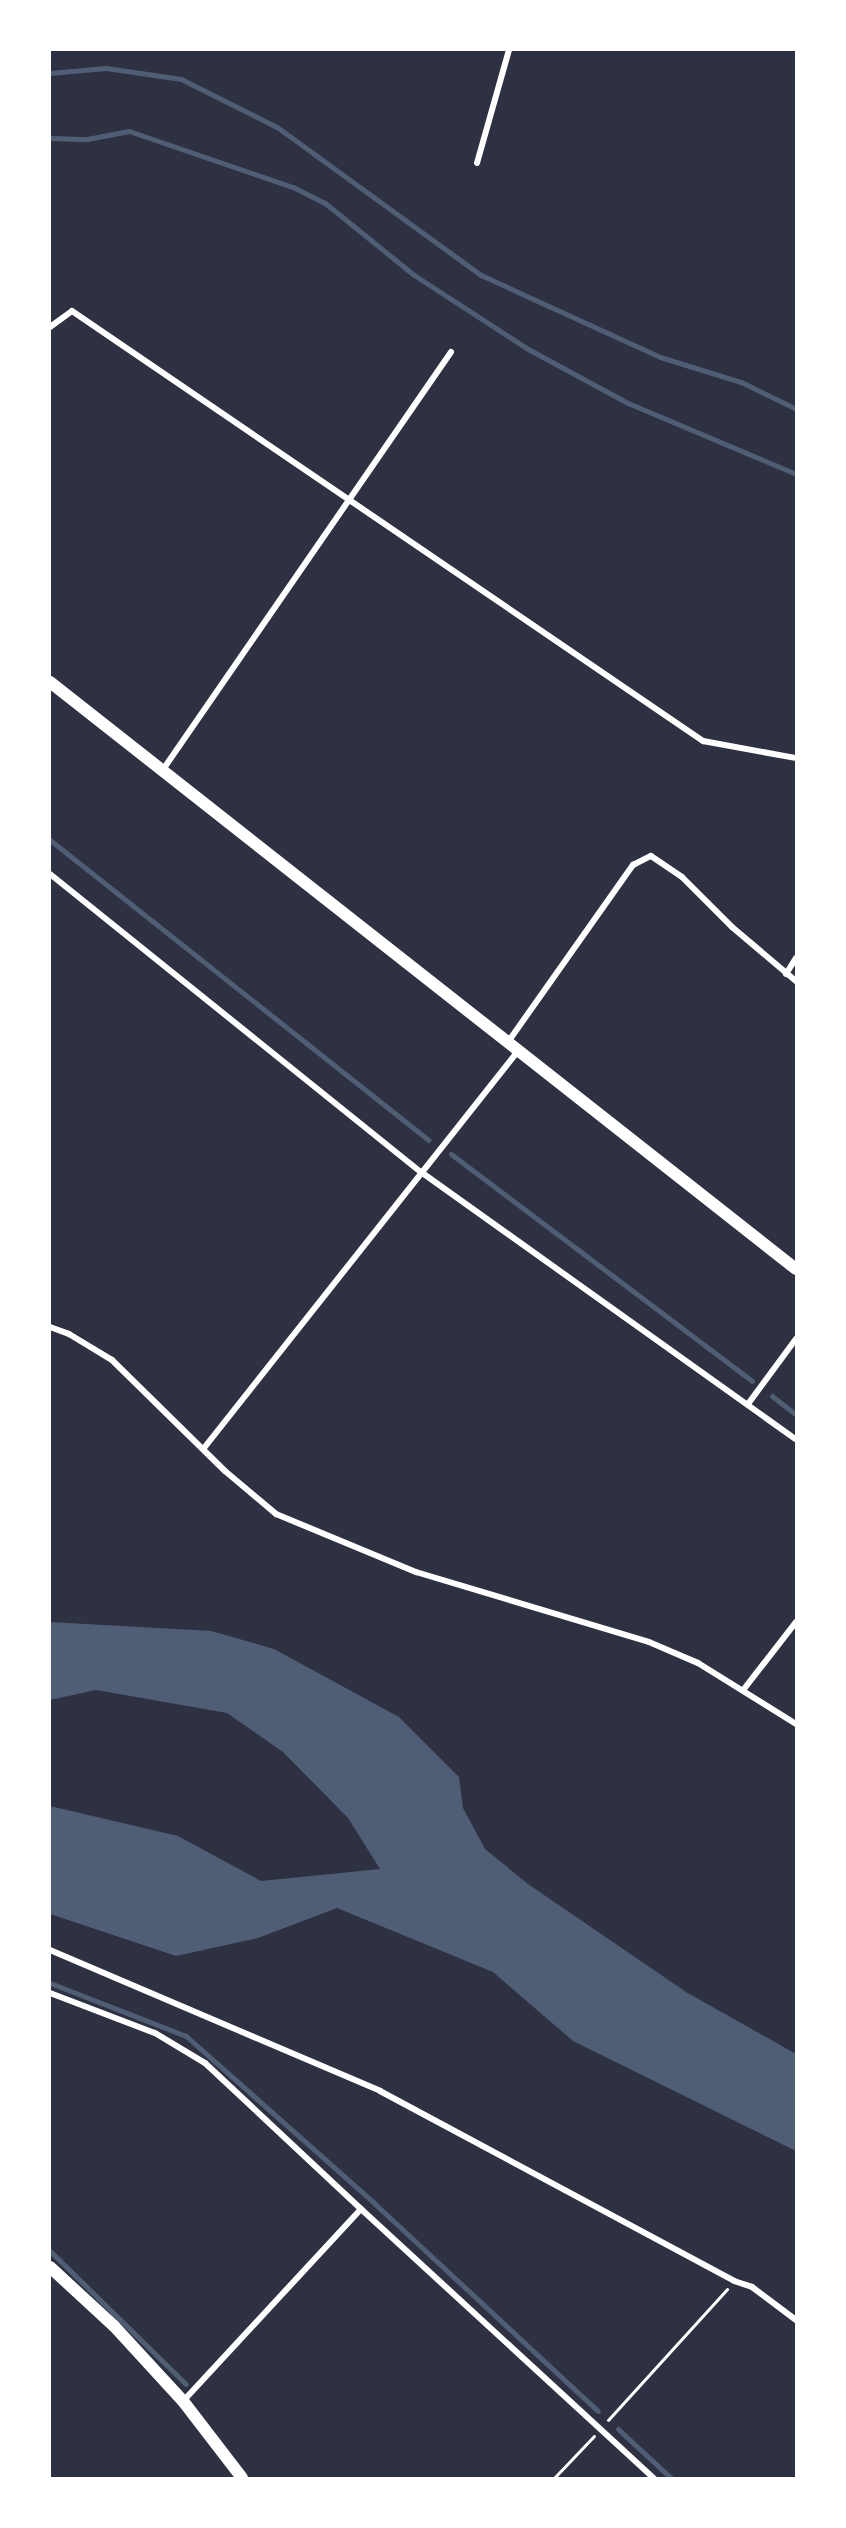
<!DOCTYPE html>
<html>
<head>
<meta charset="utf-8">
<style>
  body { margin:0 }
  #map { position:relative; width:846px; height:2528px; overflow:hidden; background:#2d3142; font-family:"Space Grotesk",sans-serif }
  div>[style] { position:absolute }
  [style*='--x'] { left:calc(var(--x)*1px); top:calc(var(--y)*1px); width:calc(var(--w)*1px); rotate:calc(var(--a)*1deg) }
  .water>* { inset:0; background:#4f5d75 }
  .stream>* { height:5px; margin:-2.5px; padding:0 2.5px; transform-origin:2.5px; border-radius:2.5px; background:#4f5d75 }
  .path>* { height:3px; margin:-1.5px; padding:0 1.5px; transform-origin:1.5px; border-radius:1.5px; background:#fff }
  .minor>* { height:6px; margin:-3px; padding:0 3px; transform-origin:3px; border-radius:3px; background:#fff }
  .secondary>* { height:12px; margin:-6px; padding:0 6px; transform-origin:6px; border-radius:6px; background:#fff }
  span { translate:-50% -50%; white-space:nowrap; text-align:center; line-height:1.15; -webkit-text-stroke:4.5px #fff; paint-order:stroke }
  .frame { position:absolute; inset:0; border:51px solid #fff; pointer-events:none }
</style>
</head>
<body>
<div id="map">
  <div class="water">
    <i style="clip-path:polygon(50px 1622px,211px 1631px,274px 1649px,399px 1717px,459px 1777px,463px 1808px,485px 1849px,528px 1884px,686px 1992px,796px 2054px,796px 2151px,573px 2041px,493px 1972px,337px 1908px,258px 1938px,176px 1956px,50px 1914px,50px 1806px,178px 1836px,261px 1881px,380px 1869px,348px 1818px,283px 1752px,227px 1713px,96px 1690px,50px 1700px)"></i>
  </div>
  <div class="stream">
    <i style="--x:50;--y:73;--w:56;--a:-5.1"></i>
    <i style="--x:106;--y:68;--w:76;--a:8.3"></i>
    <i style="--x:181;--y:79;--w:107;--a:26.6"></i>
    <i style="--x:277;--y:127;--w:252;--a:36"></i>
    <i style="--x:481;--y:275;--w:197;--a:24.6"></i>
    <i style="--x:660;--y:357;--w:85;--a:17.2"></i>
    <i style="--x:741;--y:382;--w:61;--a:26.1"></i>
    <i style="--x:50;--y:138;--w:37;--a:2"></i>
    <i style="--x:87;--y:139;--w:43;--a:-10.8"></i>
    <i style="--x:129;--y:131;--w:173;--a:18.9"></i>
    <i style="--x:293;--y:187;--w:36;--a:27"></i>
    <i style="--x:325;--y:203;--w:114;--a:39"></i>
    <i style="--x:414;--y:275;--w:136;--a:33"></i>
    <i style="--x:528;--y:349;--w:114;--a:28.4"></i>
    <i style="--x:628;--y:403;--w:182;--a:22.9"></i>
    <i style="--x:50;--y:840;--w:483;--a:38.4"></i>
    <i style="--x:451;--y:1154;--w:377;--a:37"></i>
    <i style="--x:772;--y:1396;--w:31;--a:38"></i>
    <i style="--x:50;--y:1983;--w:146;--a:21.3"></i>
    <i style="--x:186;--y:2036;--w:253;--a:41.6"></i>
    <i style="--x:375;--y:2204;--w:304;--a:42.9"></i>
    <i style="--x:50;--y:2251;--w:190;--a:44.4"></i>
    <i style="--x:618;--y:2429;--w:72;--a:42.8"></i>
  </div>
  <div class="path">
    <i style="--x:608;--y:2420;--w:177;--a:-47.7"></i>
    <i style="--x:554;--y:2478;--w:58;--a:-46.4"></i>
  </div>
  <div class="minor">
    <i style="--x:477;--y:163;--w:117;--a:-74.2"></i>
    <i style="--x:50;--y:327;--w:27;--a:-36"></i>
    <i style="--x:72;--y:311;--w:764;--a:34.27"></i>
    <i style="--x:703;--y:741;--w:95;--a:10.4"></i>
    <i style="--x:162;--y:771;--w:509;--a:-55.4"></i>
    <i style="--x:50;--y:874;--w:476;--a:38.8"></i>
    <i style="--x:421;--y:1172;--w:460;--a:35.5"></i>
    <i style="--x:786;--y:974;--w:19;--a:-58"></i>
    <i style="--x:508;--y:1042;--w:217;--a:-54.8"></i>
    <i style="--x:633;--y:865;--w:20;--a:-27"></i>
    <i style="--x:651;--y:856;--w:37;--a:34"></i>
    <i style="--x:682;--y:877;--w:71;--a:45"></i>
    <i style="--x:732;--y:927;--w:84;--a:40.2"></i>
    <i style="--x:50;--y:1327;--w:20;--a:20"></i>
    <i style="--x:69;--y:1334;--w:50;--a:31.2"></i>
    <i style="--x:112;--y:1360;--w:158;--a:44.5"></i>
    <i style="--x:225;--y:1471;--w:67;--a:40.1"></i>
    <i style="--x:276;--y:1514;--w:152;--a:22.5"></i>
    <i style="--x:416;--y:1572;--w:243;--a:16.7"></i>
    <i style="--x:649;--y:1642;--w:53;--a:23.2"></i>
    <i style="--x:698;--y:1663;--w:115;--a:31.9"></i>
    <i style="--x:748;--y:1404;--w:81;--a:-53.6"></i>
    <i style="--x:204;--y:1448;--w:506;--a:-51.66"></i>
    <i style="--x:744;--y:1689;--w:85;--a:-52.2"></i>
    <i style="--x:50;--y:1950;--w:359;--a:23.1"></i>
    <i style="--x:380;--y:2091;--w:402;--a:28.2"></i>
    <i style="--x:734;--y:2281;--w:19;--a:18"></i>
    <i style="--x:752;--y:2287;--w:55;--a:36.9"></i>
    <i style="--x:50;--y:1993;--w:112;--a:20.9"></i>
    <i style="--x:155;--y:2033;--w:58;--a:31"></i>
    <i style="--x:205;--y:2063;--w:214;--a:43.1"></i>
    <i style="--x:361;--y:2209;--w:262;--a:132.8"></i>
    <i style="--x:361;--y:2209;--w:398;--a:42.6"></i>
  </div>
  <div class="secondary">
    <i style="--x:50;--y:682;--w:949;--a:38.2"></i>
    <i style="--x:50;--y:2267;--w:87;--a:42.7"></i>
    <i style="--x:114;--y:2326;--w:102;--a:47.4"></i>
    <i style="--x:183;--y:2401;--w:97;--a:52.5"></i>
  </div>
  <div class="frame"></div>
</div>
</body>
</html>
